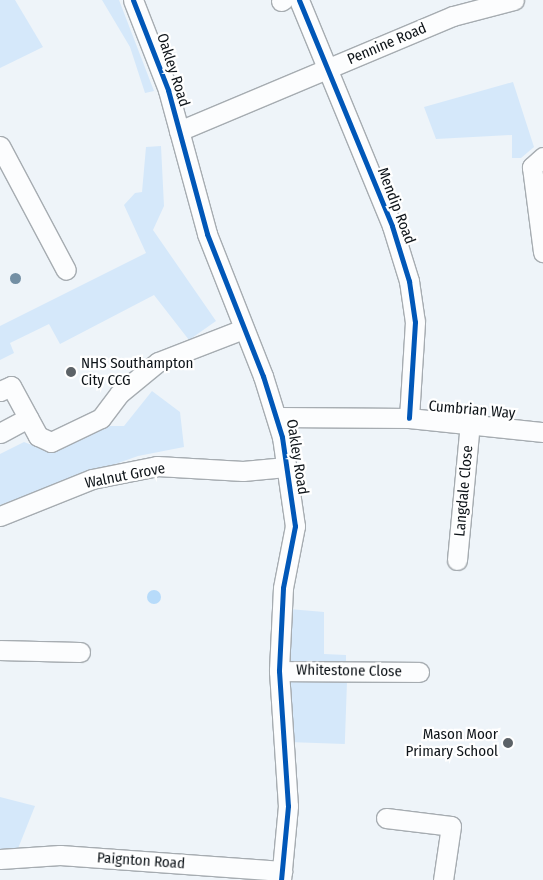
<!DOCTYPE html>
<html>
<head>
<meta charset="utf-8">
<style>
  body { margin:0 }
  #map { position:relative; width:543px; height:880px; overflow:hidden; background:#eef4f9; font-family:"Fira Sans Condensed",sans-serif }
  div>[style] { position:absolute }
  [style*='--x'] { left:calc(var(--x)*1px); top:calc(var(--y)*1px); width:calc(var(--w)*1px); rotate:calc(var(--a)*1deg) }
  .green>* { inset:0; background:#d5e8fa; transform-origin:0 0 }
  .water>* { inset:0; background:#b7dbfa }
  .round { border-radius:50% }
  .roads { filter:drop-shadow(1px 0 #a6acb1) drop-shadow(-1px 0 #a6acb1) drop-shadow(0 1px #a6acb1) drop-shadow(0 -1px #a6acb1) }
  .minor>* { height:19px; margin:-9.5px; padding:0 9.5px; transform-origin:9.5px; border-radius:9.5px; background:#fcfdfe }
  .cycleway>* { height:5px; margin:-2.5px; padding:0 2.5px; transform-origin:2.5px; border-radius:2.5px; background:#0057b8 }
  .trees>* { width:11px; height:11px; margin:-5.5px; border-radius:50%; background:#738fa4 }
  .dots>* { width:14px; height:14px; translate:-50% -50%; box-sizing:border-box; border:2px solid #fff; border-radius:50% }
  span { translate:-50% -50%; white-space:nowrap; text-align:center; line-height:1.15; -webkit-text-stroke:4.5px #fff; paint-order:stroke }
  .street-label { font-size:15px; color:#0e1419 }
  .poi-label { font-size:15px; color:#0e1419 }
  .left { translate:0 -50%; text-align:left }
  .right { translate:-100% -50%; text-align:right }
</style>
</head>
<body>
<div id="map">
  <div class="green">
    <i style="clip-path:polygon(0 0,15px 0,43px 47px,0 68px)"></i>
    <i style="clip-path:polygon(102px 0,119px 0,154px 91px,145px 93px,130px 47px)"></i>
    <i style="clip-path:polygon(513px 82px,534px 147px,521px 158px,512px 158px,512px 135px,436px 139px,424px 107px)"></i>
    <i style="clip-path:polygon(161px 146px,164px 206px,153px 230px,216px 321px,189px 340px,154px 295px,60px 344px,49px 324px,10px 343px,14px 353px,0 360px,0 326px,146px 253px,124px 205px,135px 193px,142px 192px,146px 147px)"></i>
    <i style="clip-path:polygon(152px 391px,180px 412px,184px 447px,138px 456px,0 505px,0 454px,24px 442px,50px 452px,104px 426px,124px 426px)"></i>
    <i style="clip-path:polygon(289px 609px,324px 612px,324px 654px,346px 655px,346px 668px,291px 667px)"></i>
    <i style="left:290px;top:680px;width:57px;height:62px;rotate:2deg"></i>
    <i style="clip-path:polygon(0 797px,35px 806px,17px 851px,0 852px)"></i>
  </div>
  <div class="water">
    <i class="round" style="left:147px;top:590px;width:14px;height:14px"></i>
  </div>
  <div class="roads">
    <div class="minor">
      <i style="--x:133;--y:0;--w:97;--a:68.7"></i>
      <i style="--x:168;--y:90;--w:149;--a:74.8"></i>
      <i style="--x:207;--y:234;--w:153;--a:68.5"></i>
      <i style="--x:263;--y:376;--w:64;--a:72.7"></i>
      <i style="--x:282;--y:437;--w:90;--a:81.7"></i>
      <i style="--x:295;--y:526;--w:63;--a:101"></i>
      <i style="--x:283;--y:588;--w:83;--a:92.8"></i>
      <i style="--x:279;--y:671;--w:135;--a:86.2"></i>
      <i style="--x:288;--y:806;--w:74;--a:95.4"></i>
      <i style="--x:299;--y:0;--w:244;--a:67.6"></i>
      <i style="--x:392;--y:226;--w:58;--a:72.8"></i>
      <i style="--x:409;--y:281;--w:41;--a:81.7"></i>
      <i style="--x:415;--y:322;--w:96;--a:93.6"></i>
      <i style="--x:281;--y:1;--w:2;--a:-27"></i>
      <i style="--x:179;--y:131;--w:297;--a:-22.8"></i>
      <i style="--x:453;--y:16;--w:63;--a:-14.7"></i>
      <i style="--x:0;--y:146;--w:140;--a:62"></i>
      <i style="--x:543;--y:157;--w:15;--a:138"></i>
      <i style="--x:532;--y:167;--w:86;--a:82.6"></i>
      <i style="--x:0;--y:391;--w:12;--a:-24"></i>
      <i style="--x:11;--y:386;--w:57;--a:61.6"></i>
      <i style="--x:38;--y:436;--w:14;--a:25"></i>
      <i style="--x:51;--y:442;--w:55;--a:-25.6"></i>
      <i style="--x:101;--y:418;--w:30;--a:-53"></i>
      <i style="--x:119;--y:394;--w:50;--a:-39.4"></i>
      <i style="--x:158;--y:362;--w:91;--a:-21.2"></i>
      <i style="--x:278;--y:417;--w:131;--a:0.4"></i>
      <i style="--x:409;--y:418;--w:135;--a:6"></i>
      <i style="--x:0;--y:433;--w:32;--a:-28"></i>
      <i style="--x:0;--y:516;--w:99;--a:-21.9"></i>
      <i style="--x:92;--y:479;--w:66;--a:-11.3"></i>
      <i style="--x:157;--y:466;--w:86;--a:3.3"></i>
      <i style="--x:243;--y:471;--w:43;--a:-5.3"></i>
      <i style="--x:457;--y:560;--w:138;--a:-84.6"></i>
      <i style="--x:0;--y:650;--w:80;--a:1.4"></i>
      <i style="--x:279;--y:671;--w:140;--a:0.4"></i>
      <i style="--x:386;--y:818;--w:65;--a:7"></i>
      <i style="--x:451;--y:826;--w:55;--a:98.4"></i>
      <i style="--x:0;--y:859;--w:60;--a:-3.8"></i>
      <i style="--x:60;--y:855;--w:223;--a:4.1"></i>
    </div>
  </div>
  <div class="cycleway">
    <i style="--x:133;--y:0;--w:97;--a:68.7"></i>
    <i style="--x:168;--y:90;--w:149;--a:74.8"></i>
    <i style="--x:207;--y:234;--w:153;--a:68.5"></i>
    <i style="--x:263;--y:376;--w:64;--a:72.7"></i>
    <i style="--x:282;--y:437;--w:90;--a:81.7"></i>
    <i style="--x:295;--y:526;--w:63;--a:101"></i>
    <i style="--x:283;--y:588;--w:83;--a:92.8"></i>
    <i style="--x:279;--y:671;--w:135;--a:86.2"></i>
    <i style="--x:288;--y:806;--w:74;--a:95.4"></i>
    <i style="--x:299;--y:0;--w:244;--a:67.6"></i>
    <i style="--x:392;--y:226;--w:58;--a:72.8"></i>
    <i style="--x:409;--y:281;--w:41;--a:81.7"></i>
    <i style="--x:415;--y:322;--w:96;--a:93.6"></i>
  </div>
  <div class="trees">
    <i style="left:15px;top:278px"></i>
  </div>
  <div class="dots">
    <i style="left:71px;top:372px;background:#5c6267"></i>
    <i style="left:508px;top:743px;background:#5c6267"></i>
  </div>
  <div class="street-label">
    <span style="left:387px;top:44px;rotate:-23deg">Pennine Road</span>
    <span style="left:173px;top:70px;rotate:72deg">Oakley Road</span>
    <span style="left:396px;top:206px;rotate:69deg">Mendip Road</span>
    <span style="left:472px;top:410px;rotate:5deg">Cumbrian Way</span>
    <span style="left:297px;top:457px;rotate:81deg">Oakley Road</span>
    <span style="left:125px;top:476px;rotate:-11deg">Walnut Grove</span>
    <span style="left:464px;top:491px;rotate:-85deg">Langdale Close</span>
    <span style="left:349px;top:671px;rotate:1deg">Whitestone Close</span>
    <span style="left:141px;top:861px;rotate:4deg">Paignton Road</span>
  </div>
  <div class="poi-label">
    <span class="left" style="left:81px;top:372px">NHS Southampton<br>City CCG</span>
    <span class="right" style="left:498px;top:743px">Mason Moor<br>Primary School</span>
  </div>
</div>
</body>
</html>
